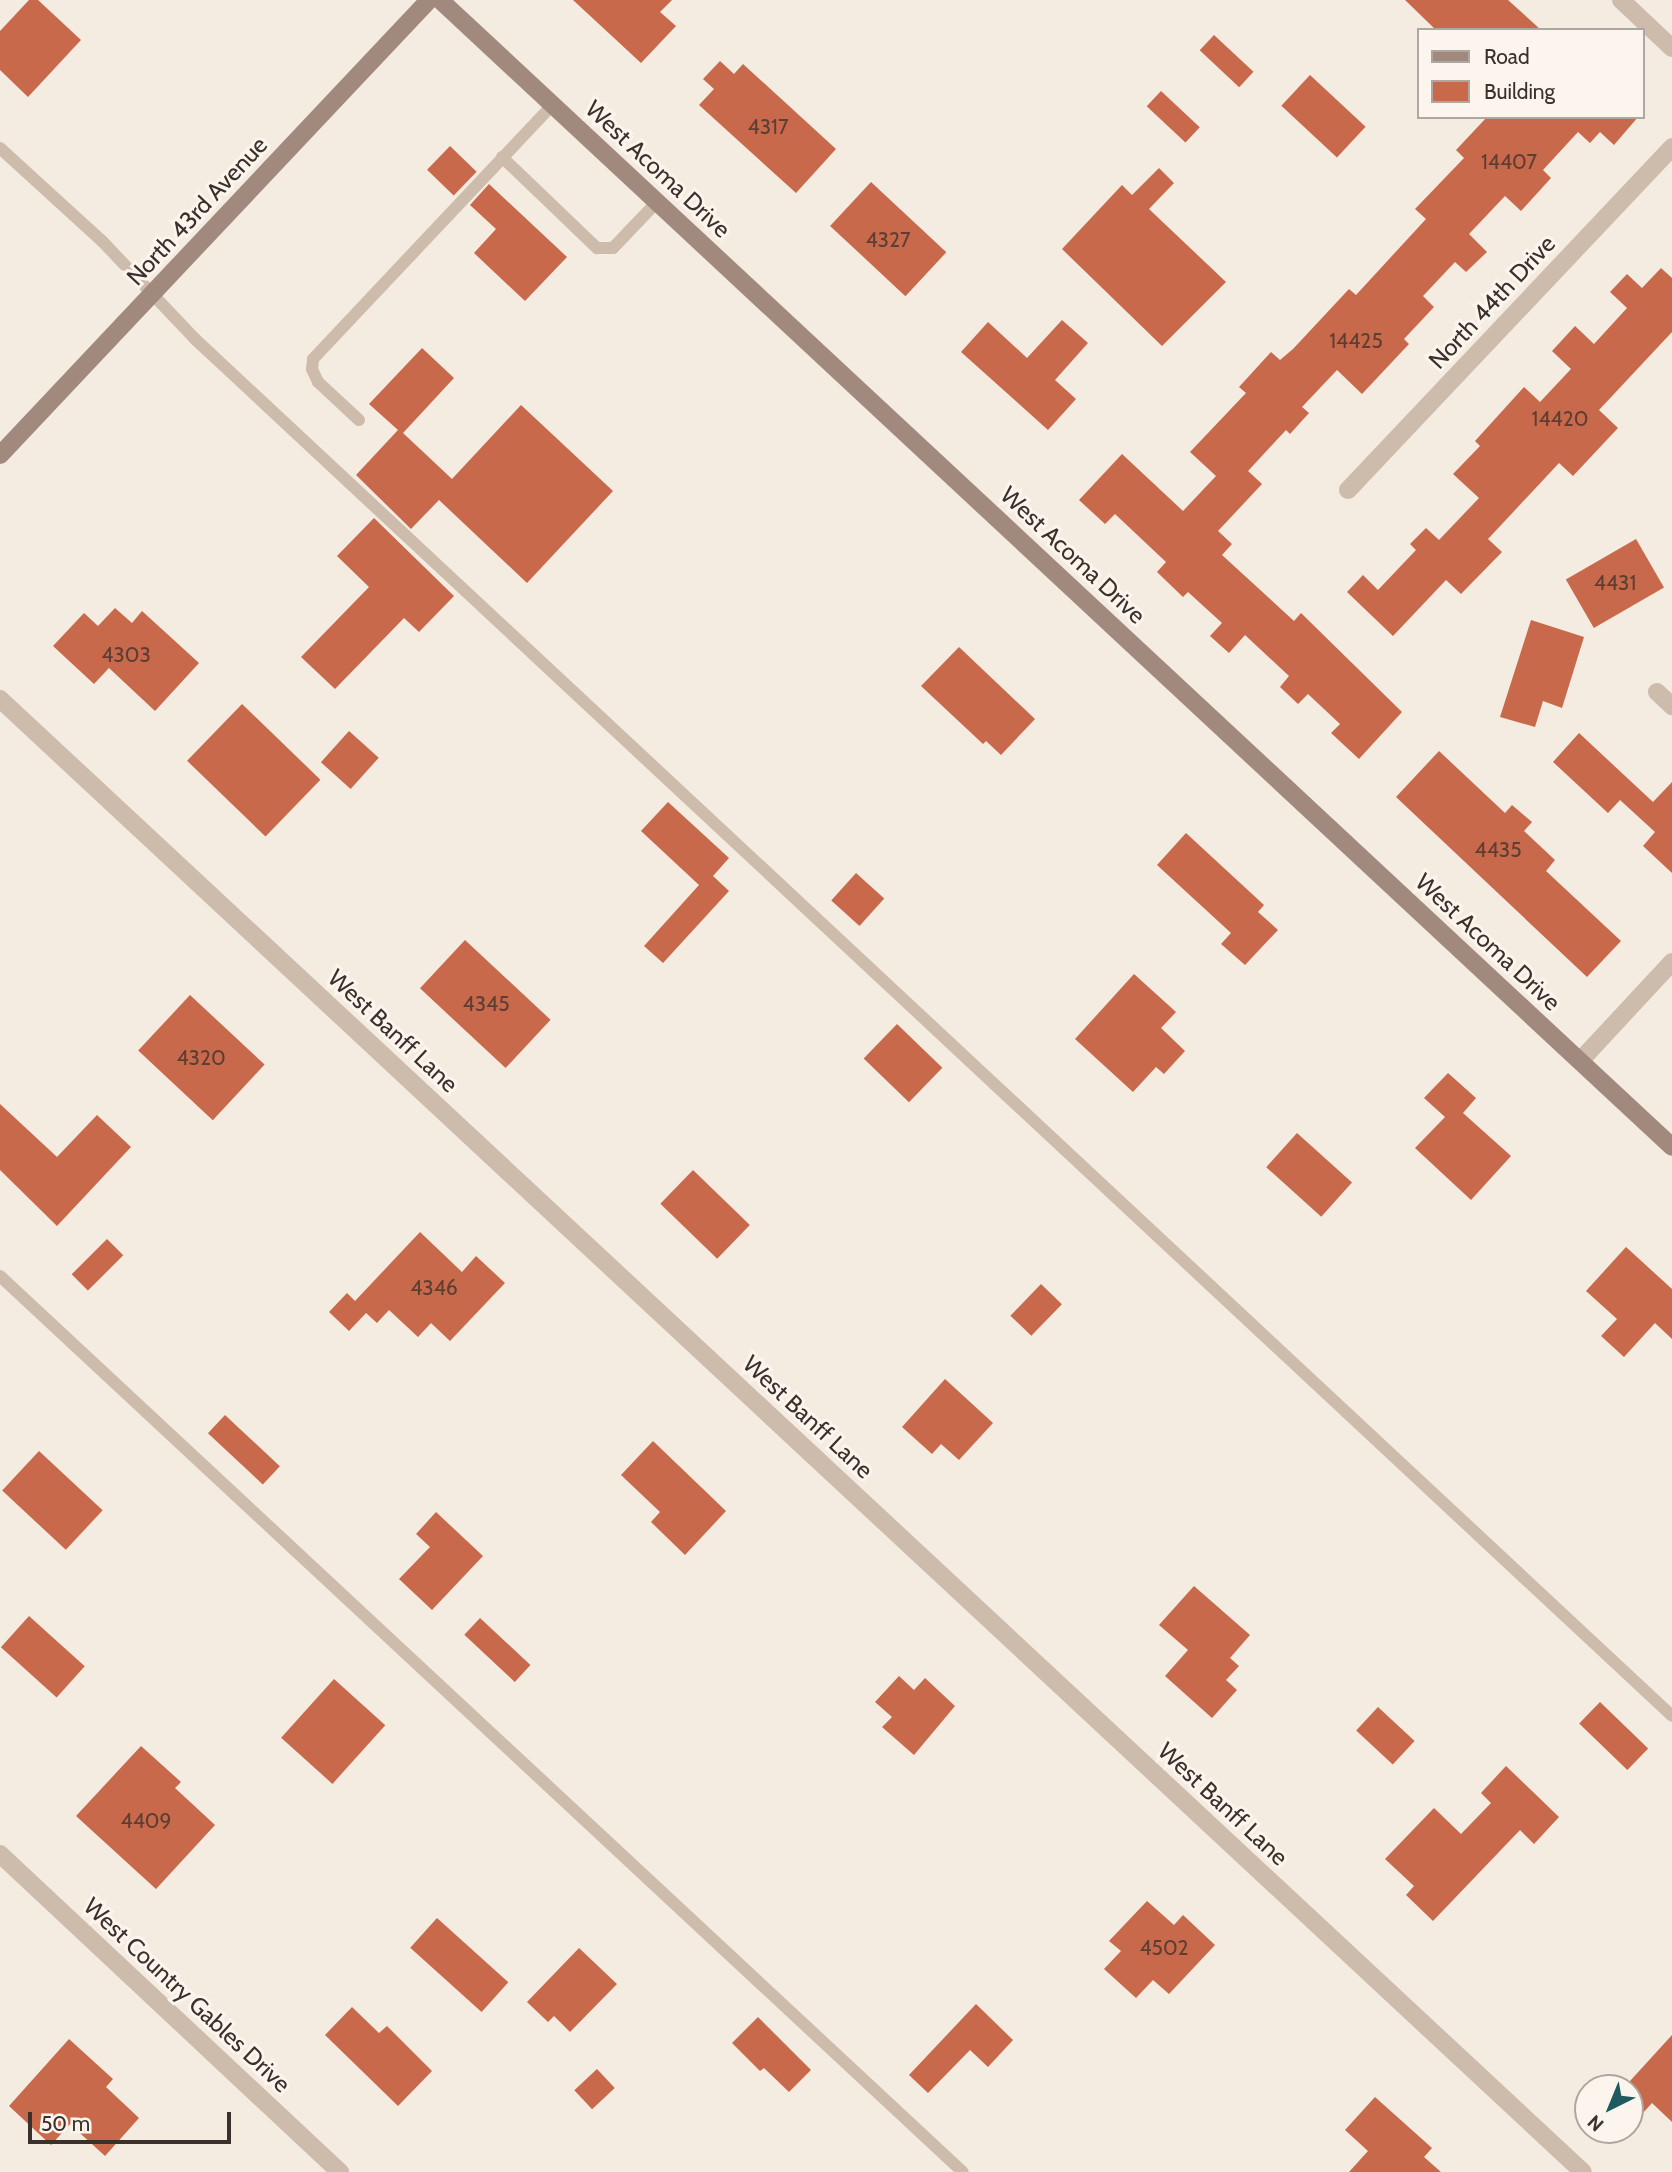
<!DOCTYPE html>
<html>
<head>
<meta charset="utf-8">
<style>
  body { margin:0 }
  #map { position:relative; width:1672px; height:2172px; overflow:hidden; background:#f4ebe1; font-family:Cabin,sans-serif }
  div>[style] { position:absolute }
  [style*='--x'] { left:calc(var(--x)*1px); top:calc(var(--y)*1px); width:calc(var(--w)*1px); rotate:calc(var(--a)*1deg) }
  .building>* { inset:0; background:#c8694b; transform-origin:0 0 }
  .lane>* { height:12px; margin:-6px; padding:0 6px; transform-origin:6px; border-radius:6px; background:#cdbbac }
  .street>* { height:18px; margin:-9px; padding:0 9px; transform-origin:9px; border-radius:9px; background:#cdbbac }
  .secondary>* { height:18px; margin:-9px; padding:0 9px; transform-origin:9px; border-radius:9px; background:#a18a7d }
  span { translate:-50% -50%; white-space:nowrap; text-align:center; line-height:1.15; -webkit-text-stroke:6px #fbf5ee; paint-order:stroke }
  .number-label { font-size:21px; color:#5e3e33 }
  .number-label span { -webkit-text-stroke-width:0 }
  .street-label { font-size:24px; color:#3b302b }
  .legend { position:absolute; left:1417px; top:28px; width:228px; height:91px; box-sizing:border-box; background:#fbf5ee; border:2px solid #aea6a0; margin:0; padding:9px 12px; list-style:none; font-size:21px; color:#3b302b }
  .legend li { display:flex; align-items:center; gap:14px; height:35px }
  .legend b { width:35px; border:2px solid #aea6a0 }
  .north { position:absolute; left:1574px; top:2074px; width:70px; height:70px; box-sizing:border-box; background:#fbf5ee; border:2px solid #aea6a0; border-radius:50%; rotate:223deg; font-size:19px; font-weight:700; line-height:28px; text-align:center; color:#3b302b }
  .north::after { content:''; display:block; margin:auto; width:24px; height:32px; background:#1f5a5e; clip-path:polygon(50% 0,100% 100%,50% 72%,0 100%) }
  .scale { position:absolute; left:28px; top:2112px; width:203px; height:32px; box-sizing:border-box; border:4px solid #3b302b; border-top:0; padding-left:9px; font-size:21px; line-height:24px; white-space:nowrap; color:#3b302b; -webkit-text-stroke:5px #fbf5ee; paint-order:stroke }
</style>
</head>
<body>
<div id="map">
  <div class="building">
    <i style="clip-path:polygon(29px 0,38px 0,81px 40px,28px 97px,0 70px,0 31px)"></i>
    <i style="clip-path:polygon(573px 0,672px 0,660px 12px,676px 26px,641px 63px)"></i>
    <i style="clip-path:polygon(1405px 0,1508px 0,1541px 30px,1436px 30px)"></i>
    <i style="left:1214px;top:35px;width:54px;height:21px;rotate:43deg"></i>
    <i style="clip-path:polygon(720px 61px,734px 74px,743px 64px,836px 149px,796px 193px,699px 105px,714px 89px,703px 79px)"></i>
    <i style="left:1310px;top:75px;width:76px;height:42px;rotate:43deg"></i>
    <i style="left:1161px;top:91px;width:53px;height:21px;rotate:43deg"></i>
    <i style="clip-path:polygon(1487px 117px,1638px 117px,1614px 145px,1600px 132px,1590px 143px,1578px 132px,1543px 170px,1551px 178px,1521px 211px,1505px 196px,1469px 234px,1487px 252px,1466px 272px,1455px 262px,1423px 296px,1434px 307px,1404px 339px,1409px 344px,1362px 394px,1337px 370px,1302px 407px,1309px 413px,1290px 434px,1286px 430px,1248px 471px,1262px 484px,1218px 531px,1232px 544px,1222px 555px,1294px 621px,1301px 613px,1402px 712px,1359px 759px,1331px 733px,1340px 724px,1308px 694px,1298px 704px,1280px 687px,1289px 676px,1245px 635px,1229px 653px,1210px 636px,1222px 623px,1188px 592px,1183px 597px,1157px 572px,1166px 562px,1115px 514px,1105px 524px,1079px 500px,1122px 454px,1183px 511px,1216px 476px,1190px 452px,1246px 393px,1239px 387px,1271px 352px,1280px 360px,1293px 349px,1349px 289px,1356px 295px,1426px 219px,1415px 209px,1464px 158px,1456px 150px)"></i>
    <i style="left:450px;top:146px;width:37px;height:33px;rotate:44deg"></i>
    <i style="clip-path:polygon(1159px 168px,1174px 183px,1149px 209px,1226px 282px,1162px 346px,1062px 249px,1122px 185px,1132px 195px)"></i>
    <i style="left:871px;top:182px;width:103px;height:60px;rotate:43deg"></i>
    <i style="clip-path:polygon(489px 184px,567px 257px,525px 301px,474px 253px,496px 229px,470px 205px)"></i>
    <i style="clip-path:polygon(1661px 268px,1672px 278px,1672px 332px,1599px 410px,1618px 428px,1573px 476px,1559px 463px,1488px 539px,1502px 552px,1461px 594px,1446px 580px,1393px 636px,1347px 592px,1363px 575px,1378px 590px,1416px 550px,1410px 544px,1426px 528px,1439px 540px,1479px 498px,1453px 474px,1480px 446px,1475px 441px,1524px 387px,1540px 402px,1571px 369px,1552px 351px,1575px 326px,1594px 344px,1627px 308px,1610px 292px,1627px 274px,1642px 288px)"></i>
    <i style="clip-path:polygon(1062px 320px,1088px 343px,1055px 380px,1076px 399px,1048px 430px,961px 352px,988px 322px,1027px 358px)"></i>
    <i style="clip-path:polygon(422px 348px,454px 378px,403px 433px,452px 479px,521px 405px,613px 491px,527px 583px,439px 500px,411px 529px,356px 475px,398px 430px,369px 404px)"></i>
    <i style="clip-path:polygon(374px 518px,454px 596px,419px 632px,404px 618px,335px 689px,301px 657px,369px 587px,337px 556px)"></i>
    <i style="left:1636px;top:539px;width:56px;height:81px;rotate:60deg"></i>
    <i style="clip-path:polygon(115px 608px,132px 623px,142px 611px,199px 663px,155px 711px,109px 668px,94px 684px,53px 646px,84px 613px,98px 626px)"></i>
    <i style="clip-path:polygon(1531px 620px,1584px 637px,1562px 708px,1543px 701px,1535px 727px,1500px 717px)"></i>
    <i style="clip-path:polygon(959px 647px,1035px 719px,1001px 755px,986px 741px,983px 744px,921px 686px)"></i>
    <i style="left:242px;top:704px;width:109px;height:79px;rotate:44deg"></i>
    <i style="left:349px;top:731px;width:40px;height:42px;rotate:42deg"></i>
    <i style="clip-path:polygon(1579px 733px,1653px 802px,1672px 782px,1672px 873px,1643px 846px,1655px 832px,1620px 800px,1608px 813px,1553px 762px)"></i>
    <i style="clip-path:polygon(1439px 751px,1505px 813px,1512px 805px,1532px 822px,1524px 831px,1555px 860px,1546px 871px,1621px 941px,1587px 977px,1396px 797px)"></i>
    <i style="clip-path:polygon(668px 802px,729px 858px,713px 876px,729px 891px,663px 963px,644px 946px,699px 885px,641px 831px)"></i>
    <i style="clip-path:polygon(1186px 833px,1264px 905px,1258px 912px,1278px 930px,1245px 965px,1221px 944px,1231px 933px,1157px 865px)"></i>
    <i style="left:856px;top:873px;width:38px;height:37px;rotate:42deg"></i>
    <i style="left:465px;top:940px;width:117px;height:66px;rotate:43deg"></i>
    <i style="clip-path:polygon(1134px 974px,1176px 1012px,1161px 1028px,1185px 1051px,1164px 1074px,1156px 1067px,1133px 1092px,1075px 1039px)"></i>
    <i style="left:190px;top:995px;width:102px;height:76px;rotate:43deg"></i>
    <i style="left:897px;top:1024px;width:63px;height:48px;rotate:44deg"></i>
    <i style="clip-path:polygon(1448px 1073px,1476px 1098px,1463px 1113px,1511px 1156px,1471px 1200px,1415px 1148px,1445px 1117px,1424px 1098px)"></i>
    <i style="clip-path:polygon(0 1104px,57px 1157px,97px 1115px,131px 1147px,57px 1226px,0 1170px)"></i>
    <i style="left:1297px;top:1133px;width:74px;height:46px;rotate:42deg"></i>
    <i style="left:693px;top:1170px;width:79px;height:47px;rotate:44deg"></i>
    <i style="clip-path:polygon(420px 1232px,462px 1272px,476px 1256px,505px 1283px,450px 1341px,431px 1323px,418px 1337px,389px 1310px,377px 1323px,366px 1313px,349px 1331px,329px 1312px,347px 1293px,355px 1301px)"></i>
    <i style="left:107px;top:1239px;width:23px;height:50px;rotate:45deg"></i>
    <i style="clip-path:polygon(1626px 1247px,1672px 1289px,1672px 1339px,1655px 1323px,1624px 1357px,1601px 1336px,1617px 1319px,1586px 1291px)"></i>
    <i style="left:1041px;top:1284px;width:29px;height:44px;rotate:44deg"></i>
    <i style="clip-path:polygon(945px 1379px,993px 1423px,959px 1460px,941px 1444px,932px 1454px,902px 1427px)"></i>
    <i style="left:225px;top:1415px;width:75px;height:25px;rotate:43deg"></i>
    <i style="clip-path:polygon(653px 1441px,726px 1511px,685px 1555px,651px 1522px,660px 1512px,621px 1475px)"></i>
    <i style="left:39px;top:1451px;width:87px;height:54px;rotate:43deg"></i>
    <i style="clip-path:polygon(436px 1512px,483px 1556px,432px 1610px,399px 1579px,430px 1547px,416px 1534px)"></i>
    <i style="clip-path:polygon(1194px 1586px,1250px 1635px,1230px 1658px,1239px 1666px,1226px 1680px,1237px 1690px,1212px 1718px,1165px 1676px,1188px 1650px,1159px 1625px)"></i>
    <i style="left:29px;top:1616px;width:75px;height:42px;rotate:42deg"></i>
    <i style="left:480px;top:1618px;width:69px;height:23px;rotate:43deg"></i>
    <i style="clip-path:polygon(899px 1676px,914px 1690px,925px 1678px,955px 1706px,914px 1755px,882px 1727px,892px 1717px,875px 1702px)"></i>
    <i style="left:334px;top:1679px;width:69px;height:79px;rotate:42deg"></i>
    <i style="left:1600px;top:1702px;width:67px;height:30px;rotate:44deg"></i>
    <i style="left:1378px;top:1707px;width:50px;height:32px;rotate:43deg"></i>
    <i style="clip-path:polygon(141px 1746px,181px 1782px,175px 1788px,215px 1825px,156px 1889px,76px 1816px)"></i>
    <i style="clip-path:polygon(1506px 1766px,1559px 1817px,1534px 1844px,1520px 1830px,1433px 1921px,1406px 1895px,1414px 1886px,1385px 1859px,1434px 1808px,1461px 1834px,1491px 1803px,1481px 1793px)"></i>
    <i style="clip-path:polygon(1147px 1901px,1174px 1925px,1183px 1915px,1215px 1945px,1169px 1994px,1153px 1980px,1136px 1998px,1104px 1969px,1121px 1951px,1109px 1941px)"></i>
    <i style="left:437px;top:1918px;width:96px;height:40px;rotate:42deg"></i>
    <i style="clip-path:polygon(579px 1948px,617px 1984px,570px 2032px,554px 2016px,548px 2022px,527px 2002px)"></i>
    <i style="clip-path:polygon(976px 2004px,1013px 2040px,988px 2067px,970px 2050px,928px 2093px,909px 2075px)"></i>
    <i style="clip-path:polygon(352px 2007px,379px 2033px,387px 2026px,432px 2071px,398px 2106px,325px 2035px)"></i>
    <i style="clip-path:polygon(758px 2017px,811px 2070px,789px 2092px,764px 2068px,760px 2071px,732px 2043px)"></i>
    <i style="clip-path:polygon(1672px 2035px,1672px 2122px,1652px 2103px,1630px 2127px,1630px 2081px)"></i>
    <i style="clip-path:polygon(69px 2039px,113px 2079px,106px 2087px,139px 2118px,105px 2156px,70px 2124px,51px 2145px,9px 2106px)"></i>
    <i style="left:597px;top:2069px;width:26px;height:31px;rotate:47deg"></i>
    <i style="clip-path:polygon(1375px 2097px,1432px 2148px,1424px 2157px,1441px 2172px,1349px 2172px,1368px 2151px,1345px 2130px)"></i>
  </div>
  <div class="lane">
    <i style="--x:0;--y:148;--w:138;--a:42.4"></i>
    <i style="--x:102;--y:241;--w:135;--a:46.5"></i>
    <i style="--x:195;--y:339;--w:2019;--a:42.99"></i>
    <i style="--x:502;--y:157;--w:132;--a:43.8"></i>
    <i style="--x:597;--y:248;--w:16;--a:0"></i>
    <i style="--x:613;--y:248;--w:64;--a:-46.3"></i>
    <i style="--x:359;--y:420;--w:56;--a:-137.2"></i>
    <i style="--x:318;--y:382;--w:14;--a:-115"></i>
    <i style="--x:312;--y:369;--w:10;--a:-84"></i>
    <i style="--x:313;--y:359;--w:349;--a:-46.7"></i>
    <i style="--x:0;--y:1276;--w:1315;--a:42.94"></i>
  </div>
  <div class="street">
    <i style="--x:1621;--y:0;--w:70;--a:43.3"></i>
    <i style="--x:1348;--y:490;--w:472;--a:-46.6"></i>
    <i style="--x:1657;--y:692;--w:21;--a:43"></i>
    <i style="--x:0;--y:699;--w:2162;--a:42.94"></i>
    <i style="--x:1580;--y:1061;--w:135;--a:-47.1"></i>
    <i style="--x:0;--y:1854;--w:466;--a:43.1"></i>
  </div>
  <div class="secondary">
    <i style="--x:440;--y:0;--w:1683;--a:42.95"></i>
    <i style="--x:0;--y:455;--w:625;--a:-46.68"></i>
  </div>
  <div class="number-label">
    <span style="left:768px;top:127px">4317</span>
    <span style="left:1509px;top:162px">14407</span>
    <span style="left:888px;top:240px">4327</span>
    <span style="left:1356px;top:341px">14425</span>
    <span style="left:1560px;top:419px">14420</span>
    <span style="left:1615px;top:583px">4431</span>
    <span style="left:126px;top:655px">4303</span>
    <span style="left:1498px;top:850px">4435</span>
    <span style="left:486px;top:1004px">4345</span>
    <span style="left:201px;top:1058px">4320</span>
    <span style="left:434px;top:1288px">4346</span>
    <span style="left:146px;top:1821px">4409</span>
    <span style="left:1164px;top:1948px">4502</span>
  </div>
  <div class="street-label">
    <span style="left:658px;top:169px;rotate:43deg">West Acoma Drive</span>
    <span style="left:197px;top:211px;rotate:-47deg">North 43rd Avenue</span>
    <span style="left:1492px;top:302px;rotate:-47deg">North 44th Drive</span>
    <span style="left:1073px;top:555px;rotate:43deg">West Acoma Drive</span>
    <span style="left:1488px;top:942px;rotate:43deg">West Acoma Drive</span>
    <span style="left:393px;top:1031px;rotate:43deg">West Banff Lane</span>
    <span style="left:808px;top:1417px;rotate:43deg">West Banff Lane</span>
    <span style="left:1223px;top:1804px;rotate:43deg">West Banff Lane</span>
    <span style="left:187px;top:1995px;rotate:43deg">West Country Gables Drive</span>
  </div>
  <ul class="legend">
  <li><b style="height:9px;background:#a18a7d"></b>Road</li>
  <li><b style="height:19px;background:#c8694b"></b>Building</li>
  </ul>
  <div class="north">N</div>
  <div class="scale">50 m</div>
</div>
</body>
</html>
